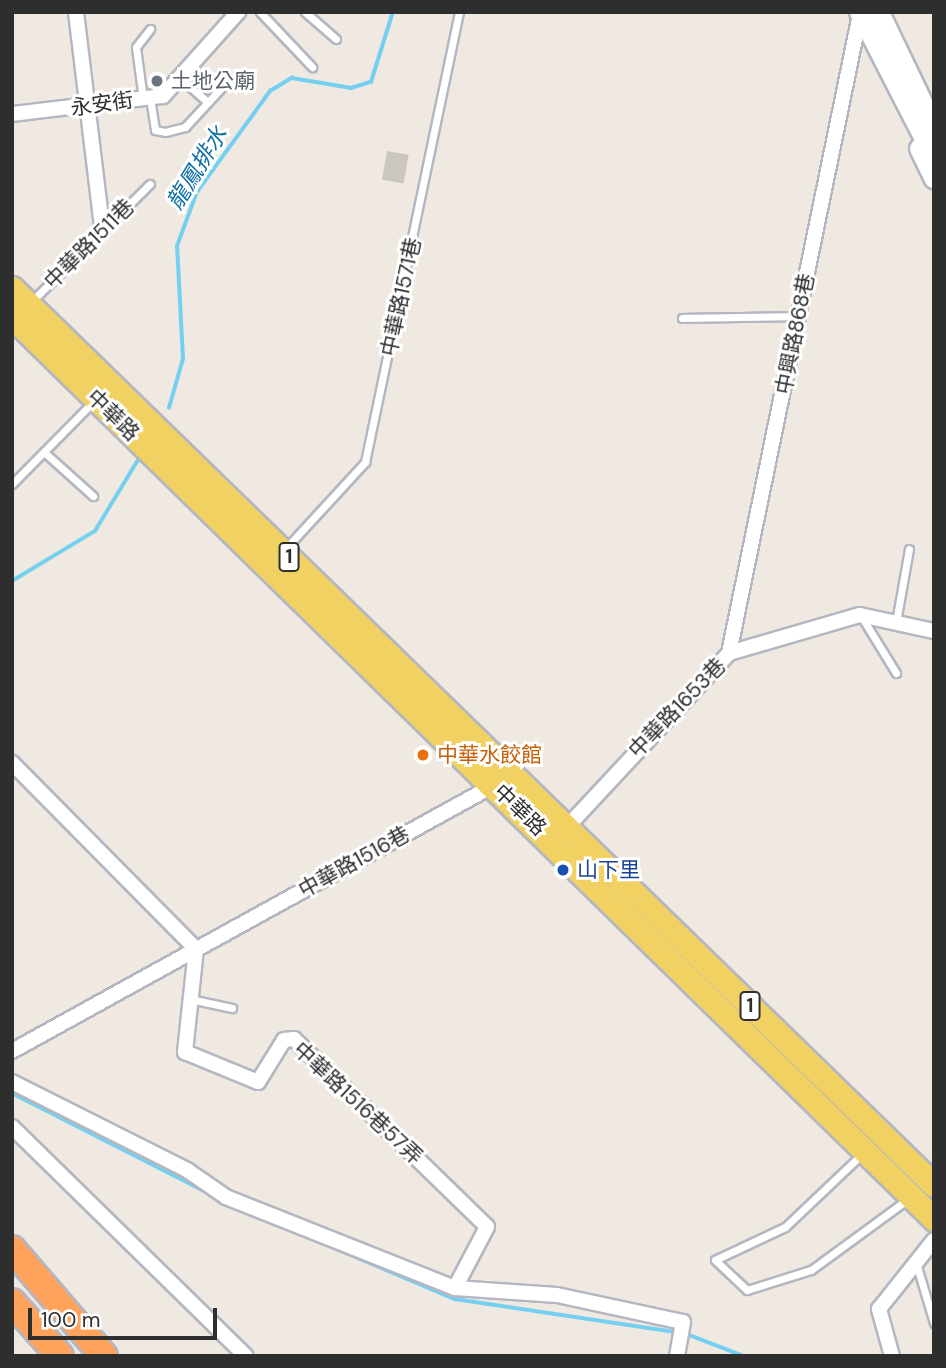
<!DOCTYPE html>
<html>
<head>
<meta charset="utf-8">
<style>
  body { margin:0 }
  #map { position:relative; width:946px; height:1368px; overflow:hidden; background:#efe9e1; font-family:"DM Sans","Noto Sans TC",sans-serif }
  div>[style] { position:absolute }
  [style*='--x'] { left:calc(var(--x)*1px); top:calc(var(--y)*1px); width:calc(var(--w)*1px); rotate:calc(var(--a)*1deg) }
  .stream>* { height:3.5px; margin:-1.75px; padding:0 1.75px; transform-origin:1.75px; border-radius:1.75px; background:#75cff0 }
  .building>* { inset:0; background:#cbc7bf; transform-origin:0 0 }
  .roads { filter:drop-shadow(2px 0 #b4b7c1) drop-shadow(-2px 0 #b4b7c1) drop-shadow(0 2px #b4b7c1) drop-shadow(0 -2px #b4b7c1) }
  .lane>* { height:7px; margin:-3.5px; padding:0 3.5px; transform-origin:3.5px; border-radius:3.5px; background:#fff }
  .street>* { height:14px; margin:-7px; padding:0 7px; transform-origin:7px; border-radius:7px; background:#fff }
  .secondary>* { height:19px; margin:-9.5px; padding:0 9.5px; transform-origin:9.5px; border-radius:9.5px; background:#fff }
  .primary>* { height:23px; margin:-11.5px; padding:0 11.5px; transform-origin:11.5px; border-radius:11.5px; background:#f2d163 }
  .highway>* { height:26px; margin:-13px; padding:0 13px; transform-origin:13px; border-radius:13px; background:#ffa35c }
  .dots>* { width:19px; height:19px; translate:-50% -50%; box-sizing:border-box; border:4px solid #fff; border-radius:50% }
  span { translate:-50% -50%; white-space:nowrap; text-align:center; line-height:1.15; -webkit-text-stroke:6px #fff; paint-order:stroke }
  .shield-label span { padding:2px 5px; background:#fff; border:2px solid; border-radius:5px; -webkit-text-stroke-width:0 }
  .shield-label { font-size:19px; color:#2e2e2e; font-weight:700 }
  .worship-label { font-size:21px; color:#5b616d }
  .left { translate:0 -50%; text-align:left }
  .street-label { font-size:21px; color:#2e2e2e }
  .food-label { font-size:21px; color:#c56008 }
  .transit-label { font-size:21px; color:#164399 }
  .water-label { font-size:23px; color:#0d6fa3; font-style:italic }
  .frame { position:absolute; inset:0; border:14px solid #2e2e2e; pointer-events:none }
  .scale { position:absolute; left:28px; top:1308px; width:189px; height:32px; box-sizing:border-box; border:4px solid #2e2e2e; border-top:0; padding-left:9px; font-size:21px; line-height:24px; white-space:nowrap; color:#2e2e2e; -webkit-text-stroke:5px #fff; paint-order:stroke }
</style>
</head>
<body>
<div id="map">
  <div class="stream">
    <i style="--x:169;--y:408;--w:51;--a:-74.1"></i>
    <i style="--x:183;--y:359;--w:113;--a:-93"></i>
    <i style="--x:177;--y:246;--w:58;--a:-69.7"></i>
    <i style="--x:197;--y:192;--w:125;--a:-54.1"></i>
    <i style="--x:270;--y:91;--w:26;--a:-31"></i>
    <i style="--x:292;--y:78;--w:60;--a:9.6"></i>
    <i style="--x:351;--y:88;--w:21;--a:-17"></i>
    <i style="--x:371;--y:82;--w:73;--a:-72.6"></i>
    <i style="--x:12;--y:581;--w:97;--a:-31.1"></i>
    <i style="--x:95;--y:531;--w:83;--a:-58.8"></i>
    <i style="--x:12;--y:1093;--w:220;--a:27"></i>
    <i style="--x:330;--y:1246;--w:136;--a:23"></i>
    <i style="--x:455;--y:1299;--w:224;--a:8.5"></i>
    <i style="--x:684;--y:1333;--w:64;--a:21"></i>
  </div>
  <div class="building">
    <i style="left:387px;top:151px;width:22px;height:29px;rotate:10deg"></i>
  </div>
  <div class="roads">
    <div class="lane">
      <i style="--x:260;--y:12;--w:76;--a:46.6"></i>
      <i style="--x:305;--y:12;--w:41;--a:41.1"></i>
      <i style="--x:180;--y:78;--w:37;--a:41"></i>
      <i style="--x:150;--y:98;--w:32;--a:81"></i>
      <i style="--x:155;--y:130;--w:10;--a:11"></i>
      <i style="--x:165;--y:132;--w:21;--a:-14"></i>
      <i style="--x:185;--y:127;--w:54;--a:-47.2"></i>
      <i style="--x:143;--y:99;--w:52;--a:-97.7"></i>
      <i style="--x:136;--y:47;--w:23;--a:-52"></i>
      <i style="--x:32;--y:301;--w:166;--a:-44.8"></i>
      <i style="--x:682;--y:318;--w:116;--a:-1"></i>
      <i style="--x:44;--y:452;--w:66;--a:41.9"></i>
      <i style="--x:12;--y:484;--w:115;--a:-45.4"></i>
      <i style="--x:286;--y:548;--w:117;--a:-47.4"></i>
      <i style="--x:365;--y:462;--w:460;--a:-78.2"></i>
      <i style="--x:861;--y:616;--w:67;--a:58.4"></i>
      <i style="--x:896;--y:622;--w:74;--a:-79.9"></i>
      <i style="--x:190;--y:999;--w:43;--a:12.1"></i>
      <i style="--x:862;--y:1154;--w:106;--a:136.5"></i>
      <i style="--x:785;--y:1227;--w:77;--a:154.8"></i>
      <i style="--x:715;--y:1260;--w:44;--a:43.2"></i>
      <i style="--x:747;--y:1290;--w:67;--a:-17.4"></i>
      <i style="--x:811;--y:1270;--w:120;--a:-36.2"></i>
      <i style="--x:916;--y:1263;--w:63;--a:73.3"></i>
    </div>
    <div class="street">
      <i style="--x:76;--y:12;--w:217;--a:83.1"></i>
      <i style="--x:12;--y:114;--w:152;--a:-6.8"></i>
      <i style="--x:163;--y:96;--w:113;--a:-48.2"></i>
      <i style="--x:729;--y:653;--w:652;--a:-78.41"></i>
      <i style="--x:12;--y:763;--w:262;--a:45.3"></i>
      <i style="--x:567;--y:827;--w:238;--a:-47"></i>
      <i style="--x:729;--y:653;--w:136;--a:-16.2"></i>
      <i style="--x:860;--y:615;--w:76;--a:12.2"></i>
      <i style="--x:196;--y:949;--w:104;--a:96.1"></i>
      <i style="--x:185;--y:1052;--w:79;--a:22.3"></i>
      <i style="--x:258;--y:1082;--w:49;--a:-58.2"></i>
      <i style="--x:284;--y:1040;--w:10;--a:-6"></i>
      <i style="--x:294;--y:1039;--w:269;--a:44.2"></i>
      <i style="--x:487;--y:1227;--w:69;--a:117.7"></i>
      <i style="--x:12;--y:1051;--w:553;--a:-28.88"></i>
      <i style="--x:12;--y:1082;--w:196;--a:26.7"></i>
      <i style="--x:187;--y:1170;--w:47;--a:34.7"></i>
      <i style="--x:226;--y:1197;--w:246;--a:21.7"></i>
      <i style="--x:455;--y:1288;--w:102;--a:3.9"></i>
      <i style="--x:557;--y:1295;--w:129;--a:12.1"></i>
      <i style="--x:683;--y:1322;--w:35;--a:100"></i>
      <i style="--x:12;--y:1127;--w:327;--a:44.4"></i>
      <i style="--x:892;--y:1356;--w:49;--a:-105.5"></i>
      <i style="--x:879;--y:1309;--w:88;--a:-51.4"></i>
    </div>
    <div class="secondary">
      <i style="--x:859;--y:12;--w:164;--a:62.8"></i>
      <i style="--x:879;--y:12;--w:127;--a:64.4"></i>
      <i style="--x:919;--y:148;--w:34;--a:64"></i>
    </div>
    <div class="primary">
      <i style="--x:12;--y:288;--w:1286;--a:44.21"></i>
      <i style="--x:12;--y:317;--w:1290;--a:44.37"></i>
    </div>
    <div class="highway">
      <i style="--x:12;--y:1249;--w:141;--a:49.3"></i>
      <i style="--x:12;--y:1302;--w:72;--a:48.4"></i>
    </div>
  </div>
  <div class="dots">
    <i style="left:157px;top:81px;background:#6b7280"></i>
    <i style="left:423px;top:755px;background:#e8710a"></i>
    <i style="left:563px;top:870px;background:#1a4fb4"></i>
  </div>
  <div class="shield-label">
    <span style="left:289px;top:557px">1</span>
    <span style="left:750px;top:1006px">1</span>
  </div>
  <div class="worship-label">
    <span class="left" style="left:171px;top:81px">土地公廟</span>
  </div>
  <div class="street-label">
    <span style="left:102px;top:104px;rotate:-8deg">永安街</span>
    <span style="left:89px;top:244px;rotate:-45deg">中華路1511巷</span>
    <span style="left:401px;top:297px;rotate:-78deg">中華路1571巷</span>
    <span style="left:795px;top:334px;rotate:-79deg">中興路868巷</span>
    <span style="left:113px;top:415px;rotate:44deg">中華路</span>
    <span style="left:677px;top:708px;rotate:-46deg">中華路1653巷</span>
    <span style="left:520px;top:810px;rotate:44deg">中華路</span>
    <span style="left:354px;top:862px;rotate:-29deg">中華路1516巷</span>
    <span style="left:358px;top:1103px;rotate:43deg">中華路1516巷57弄</span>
  </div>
  <div class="food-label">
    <span class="left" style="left:437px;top:755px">中華水餃館</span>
  </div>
  <div class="transit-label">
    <span class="left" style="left:577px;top:870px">山下里</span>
  </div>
  <div class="water-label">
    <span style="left:197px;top:168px;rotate:-58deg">龍鳳排水</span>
  </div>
  <div class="frame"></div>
  <div class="scale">100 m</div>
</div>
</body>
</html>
